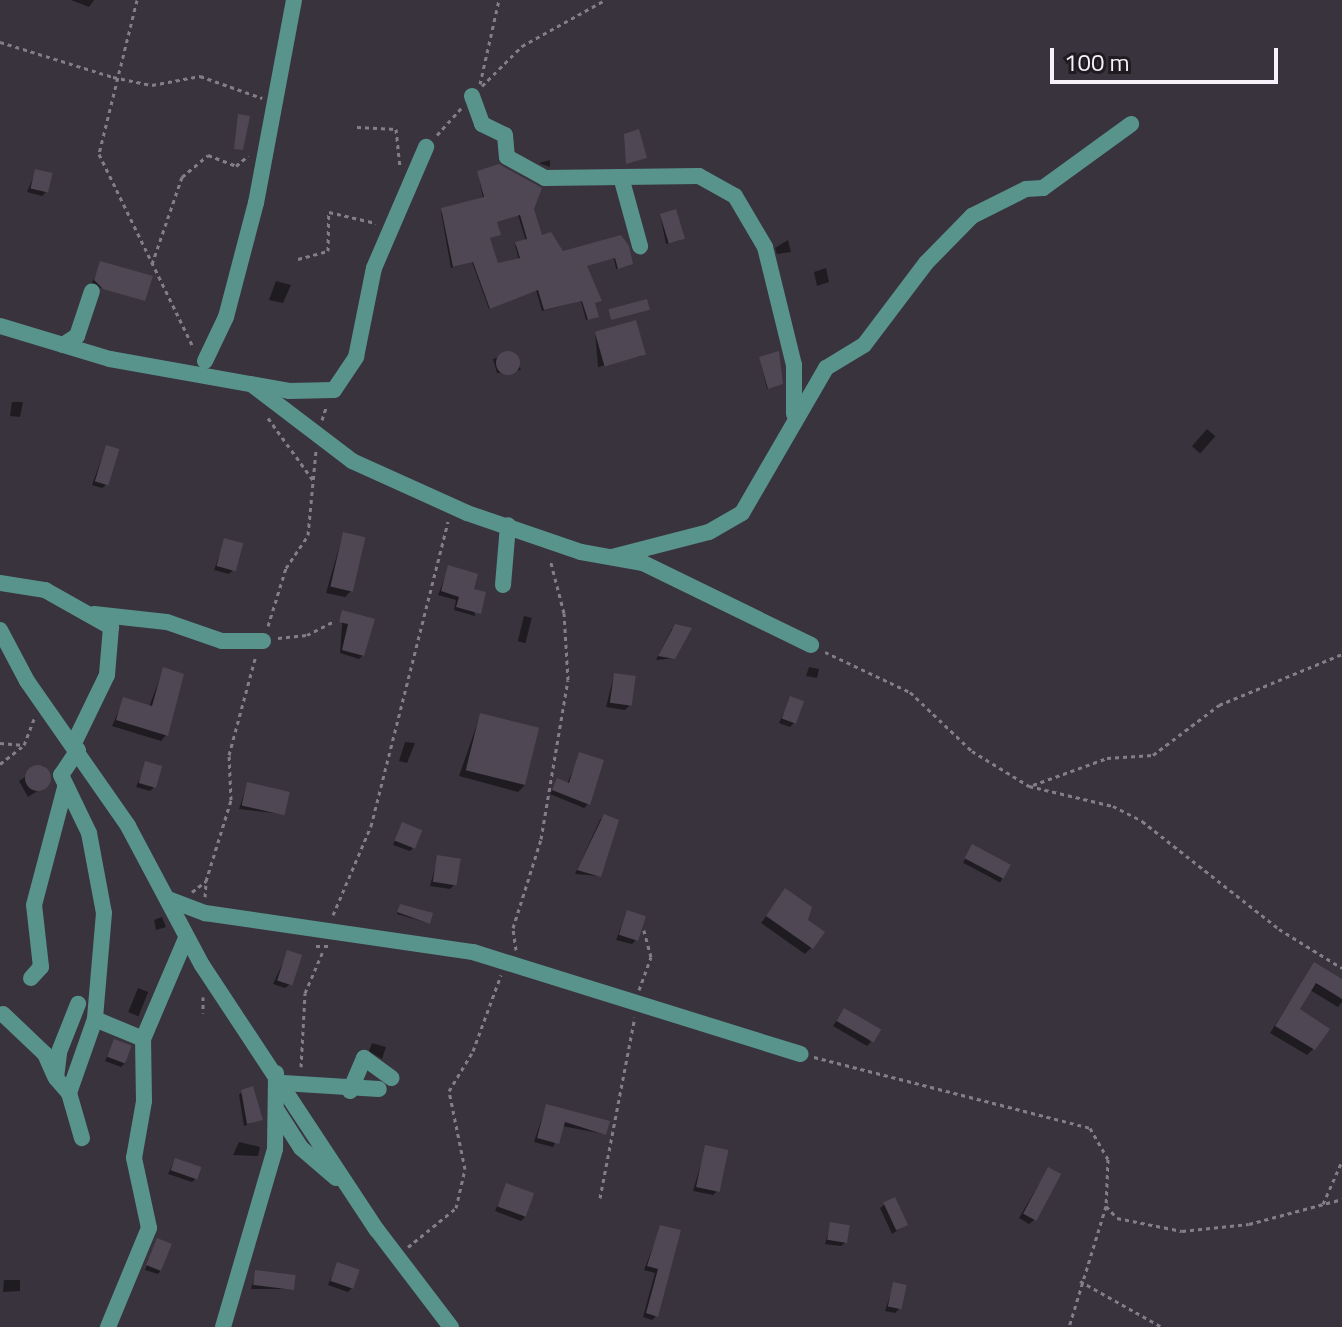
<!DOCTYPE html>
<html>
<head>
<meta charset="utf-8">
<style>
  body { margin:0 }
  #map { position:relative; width:1342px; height:1327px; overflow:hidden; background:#39333e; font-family:"Titillium Web",sans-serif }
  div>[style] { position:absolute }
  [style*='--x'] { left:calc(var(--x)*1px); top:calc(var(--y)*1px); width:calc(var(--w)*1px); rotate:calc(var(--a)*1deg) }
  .shadow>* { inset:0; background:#0007; transform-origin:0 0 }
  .building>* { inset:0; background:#4f4754; transform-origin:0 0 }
  .round { border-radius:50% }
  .path>* { height:3px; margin-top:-1.5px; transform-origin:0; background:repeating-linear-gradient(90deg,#847e88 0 4px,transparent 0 8px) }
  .minor>* { height:16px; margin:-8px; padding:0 8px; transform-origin:8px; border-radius:8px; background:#59948c }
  span { translate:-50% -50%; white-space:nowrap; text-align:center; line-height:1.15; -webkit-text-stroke:6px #1f1c21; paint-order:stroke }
  .scale { position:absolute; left:1050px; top:48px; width:228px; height:36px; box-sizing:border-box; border:4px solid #f7f2fa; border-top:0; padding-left:10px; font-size:24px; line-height:28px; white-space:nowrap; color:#f7f2fa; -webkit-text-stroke:6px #1f1c21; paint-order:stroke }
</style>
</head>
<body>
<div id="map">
  <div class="shadow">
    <i style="clip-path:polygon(71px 0,94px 0,89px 7px)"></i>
    <i style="clip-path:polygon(550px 160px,550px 167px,539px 163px)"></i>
    <i style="clip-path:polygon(36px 171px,46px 192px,42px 196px,27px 192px)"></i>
    <i style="clip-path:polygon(evenodd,478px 172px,532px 209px,540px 237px,562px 253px,620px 237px,629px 265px,616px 269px,614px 258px,585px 266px,595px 318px,586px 320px,581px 301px,542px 311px,536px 290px,489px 309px,472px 262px,451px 268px,441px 212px,483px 199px,478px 172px,518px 215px,526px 241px,515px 245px,519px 260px,496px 265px,488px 238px,497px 236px,495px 222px,518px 215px)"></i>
    <i style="clip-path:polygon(660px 214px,681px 240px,666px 244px)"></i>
    <i style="clip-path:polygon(788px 240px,791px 252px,777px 254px,775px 248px)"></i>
    <i style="clip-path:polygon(101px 263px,143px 300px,91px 285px)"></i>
    <i style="clip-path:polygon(826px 268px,829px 282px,817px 286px,814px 272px)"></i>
    <i style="clip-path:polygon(276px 281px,291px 285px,283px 303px,269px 300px)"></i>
    <i style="clip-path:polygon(595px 331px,642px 356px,598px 367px)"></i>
    <i style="clip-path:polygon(512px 353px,521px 370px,497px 373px,493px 359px)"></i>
    <i style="clip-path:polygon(760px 359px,779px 385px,767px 389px)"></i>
    <i style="clip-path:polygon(12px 402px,23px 402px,20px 417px,10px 416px)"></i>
    <i style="left:1207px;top:429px;width:11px;height:23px;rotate:41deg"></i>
    <i style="clip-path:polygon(106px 447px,107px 484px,102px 488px,92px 485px)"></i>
    <i style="clip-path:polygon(343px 534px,351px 591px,345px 597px,326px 593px)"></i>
    <i style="clip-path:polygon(225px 540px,233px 570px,229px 574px,214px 570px)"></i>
    <i style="clip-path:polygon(449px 567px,471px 590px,475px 616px,454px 610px,456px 600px,438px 595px)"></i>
    <i style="clip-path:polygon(343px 612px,363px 655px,359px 659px,340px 653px)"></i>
    <i style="left:524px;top:616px;width:8px;height:26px;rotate:14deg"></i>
    <i style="clip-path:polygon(675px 626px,674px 658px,656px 660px,671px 630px)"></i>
    <i style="clip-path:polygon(809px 667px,819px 669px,817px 678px,806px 676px)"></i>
    <i style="clip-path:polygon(163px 670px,166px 735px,161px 741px,112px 726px,124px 699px,149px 707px)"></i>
    <i style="clip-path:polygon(614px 675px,629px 706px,625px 710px,606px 707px)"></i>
    <i style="clip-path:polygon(791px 698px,794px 723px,790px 727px,779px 723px)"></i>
    <i style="clip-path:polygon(480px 716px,525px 785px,518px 792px,459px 776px)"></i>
    <i style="clip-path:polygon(405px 742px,415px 743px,407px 763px,399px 761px)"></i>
    <i style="clip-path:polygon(580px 755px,588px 804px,584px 808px,550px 794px,558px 780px,567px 784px)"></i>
    <i style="clip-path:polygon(146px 764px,154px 787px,150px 791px,136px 787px)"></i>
    <i style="clip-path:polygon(43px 765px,50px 783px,28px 797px,19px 781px)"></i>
    <i style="clip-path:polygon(247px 785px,283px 814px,239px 809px)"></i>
    <i style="clip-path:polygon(604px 816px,599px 876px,575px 874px,600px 820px)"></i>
    <i style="clip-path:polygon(402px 825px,414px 847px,410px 851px,393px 845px)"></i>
    <i style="left:972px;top:846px;width:42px;height:19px;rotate:28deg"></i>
    <i style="clip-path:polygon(438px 857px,454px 885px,450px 889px,430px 886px)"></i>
    <i style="clip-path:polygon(785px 891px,805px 921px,812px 947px,805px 954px,761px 923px)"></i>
    <i style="clip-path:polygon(399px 908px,428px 923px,397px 914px)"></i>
    <i style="clip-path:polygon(627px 913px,636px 940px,632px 944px,616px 940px)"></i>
    <i style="clip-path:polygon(162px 917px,166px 927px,156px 930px,154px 920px)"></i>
    <i style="clip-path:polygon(288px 952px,290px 984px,285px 988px,273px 984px)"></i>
    <i style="clip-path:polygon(1314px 964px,1342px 981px,1342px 1002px,1338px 1007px,1310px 990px,1298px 1010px,1314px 1048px,1307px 1055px,1270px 1033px)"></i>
    <i style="left:138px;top:988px;width:11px;height:26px;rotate:22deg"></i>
    <i style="clip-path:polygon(844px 1010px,871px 1042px,867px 1046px,833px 1026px)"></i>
    <i style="clip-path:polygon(115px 1041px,126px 1062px,121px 1067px,105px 1061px)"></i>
    <i style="clip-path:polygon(372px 1043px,386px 1047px,382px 1059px,369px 1051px)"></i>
    <i style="clip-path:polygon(242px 1092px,260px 1119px,244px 1126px,239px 1095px)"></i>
    <i style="clip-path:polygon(546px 1106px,604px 1134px,562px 1126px,553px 1147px,534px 1142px)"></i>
    <i style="clip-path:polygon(239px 1142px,260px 1147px,258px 1156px,233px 1155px)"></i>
    <i style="clip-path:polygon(706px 1147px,717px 1191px,713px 1195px,693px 1191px)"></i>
    <i style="clip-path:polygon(175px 1160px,196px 1178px,192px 1182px,168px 1174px)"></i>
    <i style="clip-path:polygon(1048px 1169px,1034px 1220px,1029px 1224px,1019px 1218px)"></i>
    <i style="clip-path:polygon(507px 1185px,525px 1217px,521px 1221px,495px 1211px)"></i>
    <i style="clip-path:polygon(885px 1204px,906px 1225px,892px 1234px,880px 1208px)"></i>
    <i style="clip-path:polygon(831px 1224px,846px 1242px,841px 1246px,825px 1244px)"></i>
    <i style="clip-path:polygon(661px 1227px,656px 1316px,652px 1320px,643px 1317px,655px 1273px,644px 1270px)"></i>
    <i style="clip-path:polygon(157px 1241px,162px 1269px,158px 1274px,145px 1270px)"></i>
    <i style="clip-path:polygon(337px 1265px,353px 1287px,348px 1292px,328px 1285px)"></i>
    <i style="clip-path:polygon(256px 1272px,292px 1289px,251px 1289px)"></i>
    <i style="clip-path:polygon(4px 1280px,20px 1280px,20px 1291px,3px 1292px)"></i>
    <i style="clip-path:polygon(894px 1284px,899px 1309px,895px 1313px,885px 1311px)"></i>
  </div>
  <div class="building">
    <i style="clip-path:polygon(238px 114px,250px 116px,243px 150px,234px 149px)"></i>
    <i style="clip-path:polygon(639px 129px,647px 158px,626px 164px,624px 134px)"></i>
    <i style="clip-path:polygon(evenodd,499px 164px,542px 188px,534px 209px,542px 235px,551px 232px,563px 251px,621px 235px,629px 246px,633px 264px,618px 269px,615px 258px,587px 266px,602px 301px,595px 303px,599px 317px,588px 320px,582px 301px,544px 310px,538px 290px,490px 309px,473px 262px,453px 267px,441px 208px,484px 197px,477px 171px,499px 164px,520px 215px,527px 239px,515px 242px,520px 258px,498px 263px,490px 238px,501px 235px,497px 222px,520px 215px)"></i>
    <i style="left:35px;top:169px;width:18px;height:20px;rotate:13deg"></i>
    <i style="left:676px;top:209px;width:31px;height:17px;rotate:73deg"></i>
    <i style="clip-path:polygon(100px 261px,153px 276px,145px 301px,103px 289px,94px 280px)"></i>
    <i style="left:647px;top:299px;width:11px;height:40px;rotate:75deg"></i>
    <i style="left:636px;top:320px;width:36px;height:43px;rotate:74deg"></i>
    <i class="round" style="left:496px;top:351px;width:24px;height:24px"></i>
    <i style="clip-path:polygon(779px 351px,783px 384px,768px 389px,759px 357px)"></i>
    <i style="left:106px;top:445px;width:14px;height:38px;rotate:17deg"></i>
    <i style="left:343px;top:532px;width:23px;height:56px;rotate:13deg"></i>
    <i style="left:224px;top:538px;width:20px;height:29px;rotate:15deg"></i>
    <i style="clip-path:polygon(448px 565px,478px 574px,474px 589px,486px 592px,481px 614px,456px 607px,459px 597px,441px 591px)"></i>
    <i style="clip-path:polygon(342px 610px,375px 619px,364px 656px,342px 650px,348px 624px,339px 622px)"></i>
    <i style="clip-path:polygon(675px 624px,692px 628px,675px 659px,658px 656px)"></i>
    <i style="clip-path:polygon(163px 667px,184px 674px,168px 736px,116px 720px,123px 697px,152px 706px)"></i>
    <i style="left:614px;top:673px;width:22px;height:30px;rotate:8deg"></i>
    <i style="left:790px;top:696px;width:15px;height:24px;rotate:20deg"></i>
    <i style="left:480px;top:713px;width:61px;height:59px;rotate:14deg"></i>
    <i style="clip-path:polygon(579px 752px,604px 760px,590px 805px,552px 790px,557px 778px,569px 783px)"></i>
    <i style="left:145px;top:761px;width:18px;height:23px;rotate:16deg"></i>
    <i class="round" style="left:25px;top:765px;width:26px;height:26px"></i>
    <i style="left:247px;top:782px;width:44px;height:24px;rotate:13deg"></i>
    <i style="clip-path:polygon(604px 814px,619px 820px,601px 877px,577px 870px)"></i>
    <i style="left:402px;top:822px;width:22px;height:20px;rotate:22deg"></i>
    <i style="left:972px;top:844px;width:44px;height:16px;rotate:28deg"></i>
    <i style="left:437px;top:855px;width:24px;height:27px;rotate:9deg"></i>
    <i style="clip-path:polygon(785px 888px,812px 907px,808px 920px,825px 932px,813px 949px,766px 916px)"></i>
    <i style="clip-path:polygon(400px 904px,433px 913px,430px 924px,397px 912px)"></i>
    <i style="left:627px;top:910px;width:20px;height:26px;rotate:18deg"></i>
    <i style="left:287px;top:950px;width:16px;height:32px;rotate:18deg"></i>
    <i style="clip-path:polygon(1314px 962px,1342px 979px,1342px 999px,1316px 983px,1300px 1009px,1330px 1029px,1315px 1050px,1275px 1026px)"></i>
    <i style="left:844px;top:1008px;width:43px;height:15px;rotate:30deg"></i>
    <i style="left:114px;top:1039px;width:19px;height:19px;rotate:21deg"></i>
    <i style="clip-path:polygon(253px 1086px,263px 1120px,247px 1124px,241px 1090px)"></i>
    <i style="clip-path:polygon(546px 1104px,610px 1121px,606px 1135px,565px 1122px,559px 1144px,537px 1138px)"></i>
    <i style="left:705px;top:1145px;width:24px;height:43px;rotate:12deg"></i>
    <i style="left:175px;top:1158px;width:28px;height:13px;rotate:19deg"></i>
    <i style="left:1048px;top:1167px;width:15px;height:53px;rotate:28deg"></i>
    <i style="left:506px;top:1183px;width:30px;height:25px;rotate:20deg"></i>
    <i style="left:895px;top:1197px;width:31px;height:13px;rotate:65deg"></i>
    <i style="left:830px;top:1222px;width:20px;height:18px;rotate:9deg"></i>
    <i style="clip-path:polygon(660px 1225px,681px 1230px,658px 1317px,646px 1313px,658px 1269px,647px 1266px)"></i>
    <i style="left:157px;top:1238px;width:16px;height:29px;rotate:22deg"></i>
    <i style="left:337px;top:1262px;width:24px;height:20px;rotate:19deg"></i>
    <i style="left:255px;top:1270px;width:41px;height:15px;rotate:7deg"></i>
    <i style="left:893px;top:1282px;width:14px;height:25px;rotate:12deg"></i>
  </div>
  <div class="path">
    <i style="--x:137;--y:0;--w:159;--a:103.9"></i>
    <i style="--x:99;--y:154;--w:215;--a:64"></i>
    <i style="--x:0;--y:42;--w:118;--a:17.2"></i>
    <i style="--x:113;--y:77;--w:40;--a:12"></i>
    <i style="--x:152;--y:85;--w:49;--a:-10.6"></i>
    <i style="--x:200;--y:76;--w:66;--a:19.5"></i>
    <i style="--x:480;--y:84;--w:86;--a:-77.3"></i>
    <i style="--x:482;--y:86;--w:57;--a:-45"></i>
    <i style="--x:522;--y:46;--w:95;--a:-29"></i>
    <i style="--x:357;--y:127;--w:39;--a:3"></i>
    <i style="--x:396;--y:129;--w:36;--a:84"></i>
    <i style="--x:437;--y:135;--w:36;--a:-48"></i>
    <i style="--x:298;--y:259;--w:31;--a:-15"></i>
    <i style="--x:328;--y:251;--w:39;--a:-89"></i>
    <i style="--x:329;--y:212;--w:48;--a:13.2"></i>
    <i style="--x:152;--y:264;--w:92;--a:-71"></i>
    <i style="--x:182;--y:177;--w:34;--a:-40"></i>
    <i style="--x:208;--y:155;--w:30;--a:21"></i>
    <i style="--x:236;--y:166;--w:16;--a:-40"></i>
    <i style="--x:268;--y:418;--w:77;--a:54"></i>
    <i style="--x:322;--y:420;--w:16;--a:-72"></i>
    <i style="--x:268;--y:626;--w:61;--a:-72.8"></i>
    <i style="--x:286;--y:568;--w:40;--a:-56"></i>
    <i style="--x:308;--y:535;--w:84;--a:-84.6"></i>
    <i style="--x:278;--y:638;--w:29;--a:-6"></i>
    <i style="--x:307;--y:635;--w:30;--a:-27"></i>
    <i style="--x:825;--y:652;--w:94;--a:25.2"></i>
    <i style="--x:910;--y:692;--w:86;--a:43.6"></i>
    <i style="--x:972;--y:751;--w:67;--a:31.6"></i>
    <i style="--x:1029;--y:786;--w:86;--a:13.4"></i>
    <i style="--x:1113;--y:806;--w:33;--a:27"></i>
    <i style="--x:1142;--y:821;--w:174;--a:38.2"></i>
    <i style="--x:1279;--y:929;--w:74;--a:31.8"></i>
    <i style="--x:0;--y:743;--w:24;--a:5"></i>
    <i style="--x:24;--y:745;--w:30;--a:-69"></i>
    <i style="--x:0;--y:764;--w:31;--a:-38"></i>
    <i style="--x:1033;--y:785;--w:79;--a:-20"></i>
    <i style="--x:1107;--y:758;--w:46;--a:-3.7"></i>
    <i style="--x:1153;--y:755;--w:83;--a:-37.1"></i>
    <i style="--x:1219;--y:705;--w:133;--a:-22.5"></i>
    <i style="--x:192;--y:892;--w:18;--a:-38"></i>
    <i style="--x:206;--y:881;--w:85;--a:-72.8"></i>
    <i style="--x:231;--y:800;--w:45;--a:-92.5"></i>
    <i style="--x:229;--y:755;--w:104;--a:-74.9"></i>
    <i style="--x:205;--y:897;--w:16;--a:-86"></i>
    <i style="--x:333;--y:915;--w:97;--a:-66.9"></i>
    <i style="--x:371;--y:826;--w:314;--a:-75.8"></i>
    <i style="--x:316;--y:946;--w:13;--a:0"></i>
    <i style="--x:516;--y:950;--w:22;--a:-98"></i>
    <i style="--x:513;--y:928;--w:93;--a:-72.5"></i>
    <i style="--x:541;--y:839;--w:161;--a:-80.4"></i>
    <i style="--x:568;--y:680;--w:67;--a:-93.4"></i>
    <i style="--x:564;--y:613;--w:56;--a:-104.5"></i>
    <i style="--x:639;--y:990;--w:35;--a:-70"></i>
    <i style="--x:651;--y:957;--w:28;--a:-105"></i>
    <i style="--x:203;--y:997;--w:16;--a:90"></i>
    <i style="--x:814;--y:1057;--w:285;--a:14.4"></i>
    <i style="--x:1090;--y:1128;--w:36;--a:60"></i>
    <i style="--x:1108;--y:1159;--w:47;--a:92.4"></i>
    <i style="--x:1106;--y:1206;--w:127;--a:107"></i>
    <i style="--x:301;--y:1067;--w:74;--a:-86.9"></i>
    <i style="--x:305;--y:993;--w:46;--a:-66.8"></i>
    <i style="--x:600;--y:1198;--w:184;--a:-79.1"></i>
    <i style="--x:1323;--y:1204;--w:47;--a:-66.2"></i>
    <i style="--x:1106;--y:1206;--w:16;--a:47"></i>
    <i style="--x:1117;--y:1218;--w:66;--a:11.3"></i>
    <i style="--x:1182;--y:1231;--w:67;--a:-6"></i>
    <i style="--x:1249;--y:1224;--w:96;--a:-15"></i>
    <i style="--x:408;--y:1247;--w:62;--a:-39.1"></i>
    <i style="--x:456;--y:1208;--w:40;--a:-77"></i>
    <i style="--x:465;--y:1169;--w:80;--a:-101.6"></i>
    <i style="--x:449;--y:1091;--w:47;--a:-59"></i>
    <i style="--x:473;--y:1051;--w:81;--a:-69.8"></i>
    <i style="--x:1080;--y:1281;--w:94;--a:29.3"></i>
  </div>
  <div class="minor">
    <i style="--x:472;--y:96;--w:30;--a:70"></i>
    <i style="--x:482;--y:124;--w:25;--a:26"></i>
    <i style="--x:505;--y:135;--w:22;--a:85"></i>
    <i style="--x:507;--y:157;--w:43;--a:28.9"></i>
    <i style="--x:545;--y:178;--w:154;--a:-0.7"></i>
    <i style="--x:699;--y:176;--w:41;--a:29.1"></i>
    <i style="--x:735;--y:196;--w:59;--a:59.5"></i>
    <i style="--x:765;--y:247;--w:122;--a:76.2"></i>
    <i style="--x:794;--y:365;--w:49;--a:90"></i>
    <i style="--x:621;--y:177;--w:72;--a:74.6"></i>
    <i style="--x:0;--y:326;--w:115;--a:16.7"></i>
    <i style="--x:110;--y:359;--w:182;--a:10.1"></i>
    <i style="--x:289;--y:391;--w:45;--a:-1.3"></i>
    <i style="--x:334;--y:390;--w:40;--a:-56"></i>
    <i style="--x:356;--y:357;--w:91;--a:-78.6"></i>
    <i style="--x:374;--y:268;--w:132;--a:-66.7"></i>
    <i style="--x:63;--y:345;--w:17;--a:-33"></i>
    <i style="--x:77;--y:336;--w:47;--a:-71.6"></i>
    <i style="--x:205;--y:361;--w:49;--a:-64.5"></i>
    <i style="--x:226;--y:317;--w:118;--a:-75.3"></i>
    <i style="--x:256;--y:203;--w:207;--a:-79.4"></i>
    <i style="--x:251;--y:384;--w:127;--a:37.3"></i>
    <i style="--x:352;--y:461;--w:126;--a:24.3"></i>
    <i style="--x:467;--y:513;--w:120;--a:18.9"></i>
    <i style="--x:581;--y:552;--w:63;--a:10.1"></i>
    <i style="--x:643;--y:563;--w:187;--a:26"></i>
    <i style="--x:612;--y:557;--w:100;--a:-14.5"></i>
    <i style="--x:709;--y:532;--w:38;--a:-30"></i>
    <i style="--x:742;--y:513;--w:168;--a:-59.9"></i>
    <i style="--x:826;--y:368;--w:44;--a:-31.2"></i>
    <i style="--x:864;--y:345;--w:103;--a:-52.9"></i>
    <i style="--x:926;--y:263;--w:66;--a:-45.6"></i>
    <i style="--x:972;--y:216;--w:60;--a:-26.6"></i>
    <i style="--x:1026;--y:189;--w:17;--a:-3"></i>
    <i style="--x:1043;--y:188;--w:109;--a:-36"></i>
    <i style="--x:0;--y:583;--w:46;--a:8.8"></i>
    <i style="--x:45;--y:590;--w:76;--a:29.3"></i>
    <i style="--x:111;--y:627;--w:48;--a:94.8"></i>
    <i style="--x:107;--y:675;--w:78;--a:115.9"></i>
    <i style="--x:503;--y:585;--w:60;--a:-85.2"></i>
    <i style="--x:94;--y:614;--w:73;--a:6.3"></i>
    <i style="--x:167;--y:622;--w:58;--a:19.1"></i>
    <i style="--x:222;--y:641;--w:41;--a:0"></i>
    <i style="--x:0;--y:630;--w:58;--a:62.1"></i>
    <i style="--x:27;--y:681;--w:177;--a:55.1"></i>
    <i style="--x:128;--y:826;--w:157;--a:62"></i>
    <i style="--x:202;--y:965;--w:318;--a:56.6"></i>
    <i style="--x:377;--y:1230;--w:122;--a:52.7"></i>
    <i style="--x:78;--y:750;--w:30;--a:124"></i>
    <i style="--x:61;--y:775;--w:64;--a:64.2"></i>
    <i style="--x:89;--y:833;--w:81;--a:79.4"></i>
    <i style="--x:104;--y:913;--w:106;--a:94.9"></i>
    <i style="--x:95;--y:1019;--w:78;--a:109.4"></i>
    <i style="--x:69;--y:1093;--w:47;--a:73.9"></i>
    <i style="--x:168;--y:899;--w:40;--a:21"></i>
    <i style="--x:205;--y:913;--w:271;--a:8.3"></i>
    <i style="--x:473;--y:952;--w:343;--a:17.3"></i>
    <i style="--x:31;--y:978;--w:15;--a:-48"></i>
    <i style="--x:41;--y:967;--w:62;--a:-96.4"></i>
    <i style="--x:34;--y:905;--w:121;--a:-75.2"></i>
    <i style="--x:3;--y:1014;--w:58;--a:43.6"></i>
    <i style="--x:45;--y:1054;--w:24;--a:66"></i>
    <i style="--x:95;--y:1019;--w:52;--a:22.6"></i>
    <i style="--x:283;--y:1083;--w:96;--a:3.6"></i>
    <i style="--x:350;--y:1091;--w:36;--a:-67"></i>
    <i style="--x:364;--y:1058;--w:34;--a:36"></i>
    <i style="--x:69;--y:1093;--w:20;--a:-131"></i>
    <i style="--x:56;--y:1078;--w:26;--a:-83"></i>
    <i style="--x:59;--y:1052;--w:52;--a:-68.4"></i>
    <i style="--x:276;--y:1109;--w:46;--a:57.3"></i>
    <i style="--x:301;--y:1148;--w:46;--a:40.6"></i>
    <i style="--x:108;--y:1327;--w:107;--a:-67.5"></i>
    <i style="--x:149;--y:1228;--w:72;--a:-102.1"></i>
    <i style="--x:134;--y:1158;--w:58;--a:-80"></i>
    <i style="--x:144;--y:1101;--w:62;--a:-90.9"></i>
    <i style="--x:143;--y:1039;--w:110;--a:-66.9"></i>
    <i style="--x:223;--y:1327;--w:185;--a:-73.7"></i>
    <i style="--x:275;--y:1149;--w:76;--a:-89.2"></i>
  </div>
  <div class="scale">100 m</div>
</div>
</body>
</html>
